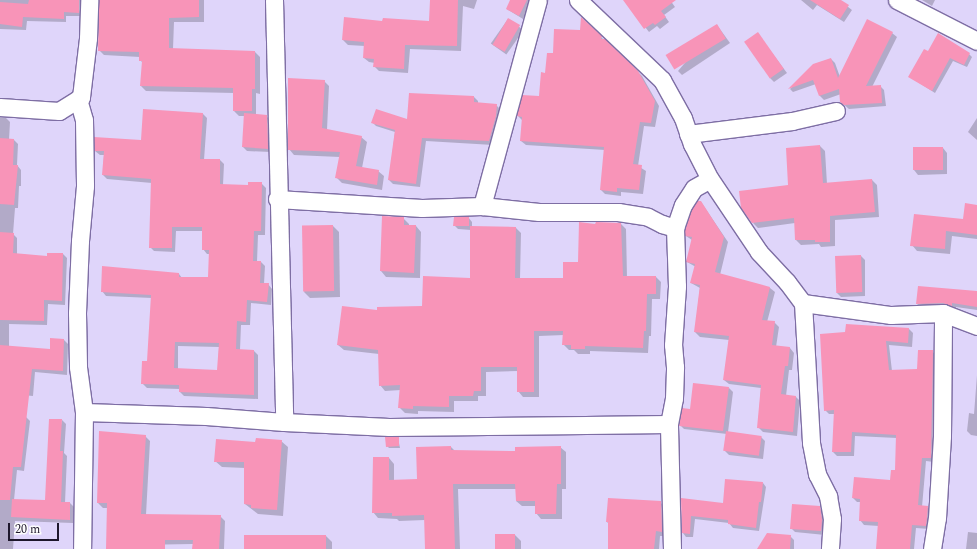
<!DOCTYPE html>
<html>
<head>
<meta charset="utf-8">
<style>
  body { margin:0 }
  #map { position:relative; width:977px; height:549px; overflow:hidden; background:#dfd5fa; font-family:Spectral,serif }
  div>[style] { position:absolute }
  [style*='--x'] { left:calc(var(--x)*1px); top:calc(var(--y)*1px); width:calc(var(--w)*1px); rotate:calc(var(--a)*1deg) }
  .shadow>* { inset:0; background:#0003; transform-origin:0 0 }
  .building>* { inset:0; background:#f894b8; transform-origin:0 0 }
  .roads { filter:drop-shadow(1px 0 #7e6ea4) drop-shadow(-1px 0 #7e6ea4) drop-shadow(0 1px #7e6ea4) drop-shadow(0 -1px #7e6ea4) }
  .minor>* { height:17px; margin:-8.5px; padding:0 8.5px; transform-origin:8.5px; border-radius:8.5px; background:#fff }
  span { translate:-50% -50%; white-space:nowrap; text-align:center; line-height:1.15; -webkit-text-stroke:4px #fdfdfd; paint-order:stroke }
  .scale { position:absolute; left:8px; top:523px; width:51px; height:18px; box-sizing:border-box; border:2px solid #1e172c; border-top:0; padding-left:5px; font-size:12px; line-height:14px; white-space:nowrap; color:#1e172c; -webkit-text-stroke:3px #fdfdfd; paint-order:stroke }
</style>
</head>
<body>
<div id="map">
  <div class="shadow">
    <i style="clip-path:polygon(0 0,82px 0,82px 16px,66px 16px,66px 22px,27px 21px,26px 30px,0 29px)"></i>
    <i style="clip-path:polygon(99px 0,204px 0,204px 22px,174px 22px,173px 49px,255px 52px,260px 57px,260px 94px,256px 93px,256px 115px,266px 116px,270px 120px,271px 152px,247px 151px,243px 147px,245px 116px,239px 116px,234px 111px,234px 93px,146px 91px,141px 86px,143px 63px,140px 60px,140px 57px,104px 55px,99px 50px)"></i>
    <i style="clip-path:polygon(431px 0,477px 0,474px 9px,463px 6px,461px 51px,410px 49px,408px 73px,379px 71px,374px 66px,375px 63px,369px 62px,364px 58px,365px 46px,348px 45px,343px 40px,383px 22px,430px 23px)"></i>
    <i style="clip-path:polygon(512px 0,533px 0,523px 19px,507px 9px)"></i>
    <i style="clip-path:polygon(624px 0,670px 0,675px 7px,664px 15px,669px 22px,660px 29px,657px 26px,649px 32px)"></i>
    <i style="clip-path:polygon(801px 0,839px 0,852px 10px,844px 22px,817px 5px,813px 10px)"></i>
    <i style="clip-path:polygon(922px 0,935px 0,932px 6px)"></i>
    <i style="left:508px;top:19px;width:19px;height:30px;rotate:35deg"></i>
    <i style="clip-path:polygon(582px 19px,642px 76px,659px 106px,655px 127px,644px 126px,638px 166px,646px 171px,643px 194px,621px 192px,621px 196px,605px 194px,601px 190px,605px 150px,526px 145px,521px 141px,523px 121px,518px 116px,540px 97px,553px 54px,581px 31px)"></i>
    <i style="clip-path:polygon(717px 25px,730px 43px,682px 75px,678px 71px)"></i>
    <i style="clip-path:polygon(892px 33px,897px 37px,872px 87px,880px 86px,884px 90px,886px 106px,849px 109px,841px 102px,841px 94px,824px 100px,820px 96px,816px 84px,793px 92px,790px 89px,813px 65px,831px 59px,835px 63px,840px 77px)"></i>
    <i style="clip-path:polygon(758px 34px,787px 73px,774px 82px,770px 78px)"></i>
    <i style="clip-path:polygon(928px 52px,969px 54px,972px 57px,967px 67px,953px 61px,935px 93px,910px 77px)"></i>
    <i style="clip-path:polygon(324px 81px,329px 86px,327px 130px,361px 137px,367px 142px,362px 168px,378px 171px,384px 176px,382px 190px,342px 183px,336px 177px,340px 157px,294px 155px,289px 149px)"></i>
    <i style="clip-path:polygon(474px 97px,478px 101px,478px 104px,496px 105px,500px 109px,493px 145px,426px 141px,420px 187px,393px 184px,389px 180px,395px 132px,376px 126px,372px 122px,408px 120px)"></i>
    <i style="clip-path:polygon(evenodd,203px 114px,207px 118px,204px 160px,220px 160px,224px 164px,223px 185px,249px 186px,261px 183px,266px 188px,265px 235px,258px 235px,257px 262px,261px 262px,265px 266px,264px 284px,268px 284px,272px 289px,271px 305px,251px 303px,250px 325px,241px 325px,240px 350px,254px 351px,258px 355px,258px 399px,184px 396px,180px 392px,180px 389px,147px 388px,142px 383px,148px 362px,152px 298px,106px 296px,102px 291px,179px 274px,182px 278px,209px 278px,210px 254px,207px 254px,203px 249px,203px 231px,176px 231px,175px 252px,154px 251px,150px 247px,152px 183px,107px 179px,103px 175px,104px 155px,100px 155px,95px 151px,142px 141px,203px 114px,178px 346px,219px 347px,218px 372px,178px 369px,178px 346px)"></i>
    <i style="clip-path:polygon(0 117px,6px 118px,10px 122px,9px 140px,14px 140px,18px 144px,17px 165px,21px 170px,21px 186px,19px 186px,18px 208px,15px 208px,13px 234px,17px 238px,17px 254px,48px 257px,63px 254px,67px 258px,65px 305px,48px 304px,47px 325px,9px 324px,9px 347px,51px 350px,51px 339px,64px 340px,68px 344px,67px 375px,35px 372px,33px 396px,0 393px)"></i>
    <i style="clip-path:polygon(977px 118px,977px 140px,968px 132px)"></i>
    <i style="clip-path:polygon(820px 146px,825px 151px,827px 184px,872px 180px,877px 185px,879px 217px,835px 220px,835px 246px,821px 247px,819px 244px,801px 245px,796px 240px,795px 223px,758px 228px,753px 223px,789px 186px)"></i>
    <i style="clip-path:polygon(943px 148px,947px 153px,947px 174px,918px 175px,914px 170px)"></i>
    <i style="clip-path:polygon(701px 202px,728px 242px,720px 275px,770px 288px,775px 292px,767px 322px,774px 322px,779px 327px,776px 347px,790px 348px,794px 353px,792px 370px,789px 370px,786px 396px,796px 397px,800px 401px,797px 436px,763px 432px,758px 427px,761px 388px,729px 384px,724px 380px,729px 340px,700px 337px,695px 332px,700px 288px,691px 283px,696px 267px,687px 262px,692px 240px,686px 236px)"></i>
    <i style="clip-path:polygon(977px 206px,977px 239px,952px 236px,950px 254px,917px 251px,912px 245px,964px 220px)"></i>
    <i style="clip-path:polygon(468px 217px,472px 222px,472px 227px,516px 228px,521px 233px,520px 279px,564px 279px,579px 264px,596px 225px,621px 224px,626px 229px,627px 277px,656px 277px,661px 282px,660px 299px,652px 299px,651px 336px,649px 336px,648px 353px,590px 351px,590px 354px,578px 354px,574px 350px,569px 350px,563px 344px,564px 335px,539px 336px,539px 397px,523px 397px,518px 391px,518px 371px,486px 372px,486px 396px,478px 396px,478px 401px,454px 401px,454px 412px,418px 411px,418px 414px,405px 413px,400px 408px,401px 390px,385px 391px,380px 385px,379px 354px,344px 350px,338px 345px,378px 311px,423px 307px,470px 279px,471px 230px,458px 229px,454px 225px)"></i>
    <i style="clip-path:polygon(403px 218px,409px 224px,409px 226px,416px 226px,421px 232px,420px 278px,386px 277px,381px 271px)"></i>
    <i style="clip-path:polygon(333px 226px,339px 232px,340px 297px,310px 298px,304px 292px)"></i>
    <i style="clip-path:polygon(861px 256px,865px 260px,865px 296px,841px 297px,837px 293px)"></i>
    <i style="clip-path:polygon(977px 292px,977px 310px,956px 307px,956px 309px,921px 308px,917px 304px)"></i>
    <i style="clip-path:polygon(909px 329px,913px 333px,912px 347px,889px 345px,892px 371px,918px 370px,932px 351px,936px 356px,934px 462px,926px 461px,922px 507px,927px 507px,931px 511px,929px 529px,916px 528px,914px 549px,877px 549px,879px 526px,864px 525px,860px 520px,861px 502px,857px 502px,853px 498px,891px 481px,896px 471px,897px 438px,855px 436px,854px 456px,837px 456px,833px 452px,835px 414px,829px 414px,825px 410px,821px 335px)"></i>
    <i style="clip-path:polygon(977px 375px,977px 436px,971px 435px,967px 431px,969px 413px,974px 414px)"></i>
    <i style="clip-path:polygon(729px 388px,733px 392px,728px 432px,761px 437px,765px 441px,763px 459px,729px 455px,725px 451px,727px 434px,684px 429px,680px 425px,691px 410px)"></i>
    <i style="clip-path:polygon(0 416px,26px 417px,30px 421px,24px 471px,17px 470px,14px 500px,46px 501px,62px 420px,66px 424px,64px 453px,67px 456px,65px 503px,70px 503px,74px 507px,73px 523px,15px 521px,13px 549px,0 549px)"></i>
    <i style="clip-path:polygon(145px 436px,150px 441px,146px 515px,220px 516px,225px 521px,224px 549px,193px 549px,193px 544px,136px 545px,136px 549px,107px 549px,108px 508px,103px 508px,98px 503px)"></i>
    <i style="clip-path:polygon(398px 438px,400px 448px,389px 448px,387px 446px)"></i>
    <i style="clip-path:polygon(281px 441px,288px 447px,283px 516px,258px 514px,245px 504px,245px 468px,222px 467px,215px 461px,256px 443px)"></i>
    <i style="clip-path:polygon(451px 447px,455px 451px,516px 452px,560px 447px,566px 452px,566px 489px,562px 489px,562px 519px,541px 519px,536px 513px,536px 506px,522px 506px,516px 501px,516px 489px,458px 489px,460px 549px,426px 549px,425px 520px,399px 521px,397px 519px,378px 518px,373px 512px,389px 458px,394px 464px,394px 481px,418px 480px)"></i>
    <i style="clip-path:polygon(763px 483px,766px 487px,759px 531px,733px 528px,729px 523px,695px 519px,693px 537px,686px 537px,683px 533px,682px 499px,724px 504px)"></i>
    <i style="clip-path:polygon(660px 502px,665px 507px,666px 536px,660px 536px,659px 549px,609px 549px,609px 524px,607px 522px)"></i>
    <i style="clip-path:polygon(819px 507px,823px 511px,825px 535px,795px 532px,791px 528px)"></i>
    <i style="clip-path:polygon(968px 532px,977px 533px,977px 549px,966px 549px)"></i>
    <i style="clip-path:polygon(515px 535px,521px 541px,521px 549px,496px 549px)"></i>
    <i style="clip-path:polygon(326px 536px,332px 542px,332px 549px,245px 549px)"></i>
    <i style="clip-path:polygon(790px 536px,794px 540px,794px 549px,758px 549px)"></i>
  </div>
  <div class="building">
    <i style="clip-path:polygon(29px 0,79px 0,79px 13px,64px 12px,64px 19px,23px 17px,22px 27px,0 24px,0 2px,28px 4px)"></i>
    <i style="clip-path:polygon(99px 0,199px 0,199px 17px,169px 18px,169px 48px,255px 51px,255px 89px,252px 89px,252px 111px,233px 111px,233px 88px,140px 86px,142px 61px,139px 61px,139px 52px,98px 51px)"></i>
    <i style="clip-path:polygon(430px 0,458px 0,457px 46px,405px 45px,404px 69px,373px 67px,374px 59px,363px 58px,364px 42px,342px 40px,344px 17px,382px 21px,383px 18px,429px 21px)"></i>
    <i style="clip-path:polygon(510px 0,527px 0,519px 16px,506px 9px)"></i>
    <i style="clip-path:polygon(623px 0,676px 0,661px 11px,666px 17px,655px 25px,653px 23px,644px 29px)"></i>
    <i style="clip-path:polygon(810px 0,841px 0,849px 5px,840px 19px)"></i>
    <i style="clip-path:polygon(581px 17px,602px 36px,601px 39px,605px 39px,638px 71px,655px 101px,651px 123px,640px 122px,633px 164px,642px 165px,639px 190px,617px 188px,617px 192px,600px 190px,604px 147px,520px 141px,522px 117px,517px 116px,522px 95px,539px 96px,541px 72px,545px 73px,547px 53px,553px 53px,554px 29px,580px 30px)"></i>
    <i style="left:508px;top:18px;width:14px;height:31px;rotate:30deg"></i>
    <i style="clip-path:polygon(867px 19px,893px 32px,866px 86px,881px 85px,882px 103px,844px 105px,840px 102px,839px 89px,819px 96px,813px 80px,788px 89px,813px 64px,831px 58px,838px 78px)"></i>
    <i style="left:717px;top:24px;width:17px;height:60px;rotate:59deg"></i>
    <i style="left:758px;top:32px;width:45px;height:17px;rotate:55deg"></i>
    <i style="clip-path:polygon(938px 33px,970px 53px,964px 65px,950px 58px,932px 91px,908px 77px,924px 49px,928px 51px)"></i>
    <i style="clip-path:polygon(288px 78px,325px 80px,322px 128px,362px 136px,356px 166px,379px 170px,377px 185px,335px 178px,340px 152px,288px 150px)"></i>
    <i style="clip-path:polygon(409px 93px,474px 96px,474px 102px,497px 104px,496px 116px,489px 141px,422px 138px,416px 184px,388px 180px,395px 130px,371px 123px,376px 109px,407px 119px)"></i>
    <i style="clip-path:polygon(evenodd,143px 109px,203px 113px,200px 159px,220px 159px,220px 184px,248px 185px,248px 182px,262px 182px,261px 231px,254px 231px,253px 261px,261px 261px,260px 283px,269px 283px,267px 302px,247px 300px,246px 322px,237px 321px,236px 349px,254px 350px,254px 395px,179px 392px,179px 385px,141px 384px,142px 361px,147px 361px,151px 295px,101px 292px,102px 266px,179px 273px,179px 277px,208px 277px,209px 250px,202px 250px,202px 227px,172px 227px,172px 248px,149px 248px,151px 179px,102px 175px,104px 151px,94px 151px,94px 137px,141px 140px,143px 109px,175px 342px,219px 343px,217px 370px,174px 368px,175px 342px)"></i>
    <i style="clip-path:polygon(244px 113px,267px 115px,268px 149px,242px 147px)"></i>
    <i style="clip-path:polygon(0 138px,14px 139px,13px 165px,18px 165px,14px 205px,0 204px)"></i>
    <i style="clip-path:polygon(820px 145px,823px 183px,872px 179px,875px 212px,830px 216px,830px 242px,815px 242px,815px 240px,795px 240px,794px 218px,752px 223px,741px 208px,739px 191px,788px 185px,786px 148px)"></i>
    <i style="left:943px;top:147px;width:23px;height:30px;rotate:90deg"></i>
    <i style="clip-path:polygon(698px 201px,701px 201px,724px 237px,715px 272px,770px 287px,762px 320px,775px 321px,772px 345px,790px 347px,788px 366px,785px 366px,781px 394px,796px 396px,793px 432px,757px 428px,761px 385px,723px 380px,729px 336px,694px 332px,700px 285px,690px 283px,695px 264px,686px 262px,692px 237px,685px 236px,685px 230px,692px 209px)"></i>
    <i style="clip-path:polygon(965px 203px,977px 205px,977px 235px,946px 231px,945px 249px,910px 246px,914px 214px,963px 219px)"></i>
    <i style="clip-path:polygon(382px 216px,404px 217px,404px 225px,416px 225px,414px 273px,380px 271px)"></i>
    <i style="clip-path:polygon(469px 216px,469px 226px,453px 226px,454px 217px)"></i>
    <i style="clip-path:polygon(579px 222px,595px 224px,596px 222px,621px 223px,623px 276px,656px 276px,656px 294px,647px 294px,646px 331px,644px 331px,643px 348px,585px 346px,585px 349px,571px 349px,571px 345px,562px 345px,563px 331px,534px 331px,534px 392px,517px 392px,517px 367px,481px 367px,481px 391px,474px 391px,473px 396px,449px 396px,449px 407px,413px 406px,413px 409px,398px 408px,400px 385px,379px 386px,378px 350px,337px 345px,342px 306px,377px 310px,377px 307px,422px 306px,423px 276px,470px 278px,470px 226px,516px 227px,515px 278px,563px 278px,563px 262px,578px 262px)"></i>
    <i style="left:333px;top:225px;width:66px;height:31px;rotate:89deg"></i>
    <i style="clip-path:polygon(0 232px,14px 233px,13px 253px,47px 256px,47px 253px,63px 253px,62px 301px,44px 300px,44px 321px,0 320px)"></i>
    <i style="left:861px;top:255px;width:37px;height:26px;rotate:88deg"></i>
    <i style="clip-path:polygon(918px 286px,977px 291px,977px 307px,952px 303px,952px 306px,943px 303px,916px 304px)"></i>
    <i style="clip-path:polygon(846px 324px,909px 328px,908px 343px,886px 341px,889px 370px,917px 369px,918px 350px,933px 350px,931px 458px,922px 458px,918px 505px,928px 506px,927px 517px,926px 526px,912px 525px,910px 549px,876px 549px,878px 522px,859px 521px,860px 499px,852px 498px,854px 477px,890px 480px,891px 470px,895px 470px,896px 435px,852px 432px,851px 452px,832px 452px,834px 410px,824px 411px,820px 334px,845px 332px)"></i>
    <i style="clip-path:polygon(50px 338px,64px 339px,63px 371px,32px 369px,21px 467px,13px 467px,10px 500px,0 500px,0 345px,50px 349px)"></i>
    <i style="clip-path:polygon(693px 383px,729px 387px,723px 431px,679px 426px,682px 408px,690px 409px)"></i>
    <i style="clip-path:polygon(49px 419px,62px 419px,60px 451px,63px 451px,61px 502px,70px 502px,70px 520px,11px 517px,12px 499px,45px 500px)"></i>
    <i style="clip-path:polygon(99px 431px,146px 435px,141px 514px,221px 515px,219px 549px,192px 549px,193px 540px,165px 540px,165px 549px,106px 549px,107px 503px,97px 503px)"></i>
    <i style="left:726px;top:431px;width:36px;height:20px;rotate:8deg"></i>
    <i style="clip-path:polygon(385px 437px,399px 437px,399px 446px,386px 447px)"></i>
    <i style="clip-path:polygon(256px 438px,282px 440px,277px 510px,251px 508px,251px 505px,244px 504px,244px 462px,214px 462px,216px 439px,255px 442px)"></i>
    <i style="clip-path:polygon(451px 446px,451px 450px,515px 451px,515px 447px,561px 446px,561px 484px,557px 484px,556px 514px,535px 514px,535px 501px,516px 501px,515px 484px,453px 484px,455px 549px,425px 549px,424px 515px,392px 516px,392px 513px,372px 513px,373px 457px,389px 457px,389px 480px,417px 479px,416px 447px)"></i>
    <i style="clip-path:polygon(725px 479px,763px 482px,761px 502px,759px 502px,756px 528px,728px 524px,728px 520px,691px 516px,690px 534px,682px 533px,681px 498px,723px 503px)"></i>
    <i style="clip-path:polygon(608px 498px,661px 501px,662px 532px,656px 531px,654px 549px,608px 549px,608px 522px,606px 522px)"></i>
    <i style="clip-path:polygon(792px 504px,820px 506px,822px 520px,821px 531px,790px 529px)"></i>
    <i style="clip-path:polygon(767px 533px,791px 535px,790px 549px,757px 549px)"></i>
    <i style="left:495px;top:534px;width:20px;height:15px"></i>
    <i style="left:244px;top:535px;width:82px;height:14px"></i>
  </div>
  <div class="roads">
    <div class="minor">
      <i style="--x:274;--y:0;--w:422;--a:88.6"></i>
      <i style="--x:578;--y:0;--w:116;--a:43.6"></i>
      <i style="--x:662;--y:80;--w:43;--a:61.1"></i>
      <i style="--x:683;--y:118;--w:28;--a:71"></i>
      <i style="--x:692;--y:144;--w:39;--a:63"></i>
      <i style="--x:710;--y:179;--w:88;--a:56.1"></i>
      <i style="--x:759;--y:252;--w:41;--a:47"></i>
      <i style="--x:787;--y:282;--w:26;--a:53"></i>
      <i style="--x:803;--y:303;--w:140;--a:86.7"></i>
      <i style="--x:811;--y:443;--w:32;--a:79"></i>
      <i style="--x:817;--y:474;--w:25;--a:63"></i>
      <i style="--x:828;--y:496;--w:23;--a:80"></i>
      <i style="--x:832;--y:519;--w:30;--a:94"></i>
      <i style="--x:897;--y:0;--w:90;--a:27.1"></i>
      <i style="--x:78;--y:99;--w:22;--a:74"></i>
      <i style="--x:84;--y:120;--w:66;--a:89.1"></i>
      <i style="--x:85;--y:186;--w:55;--a:95.2"></i>
      <i style="--x:80;--y:241;--w:72;--a:92.4"></i>
      <i style="--x:77;--y:313;--w:54;--a:88.9"></i>
      <i style="--x:78;--y:367;--w:45;--a:82.4"></i>
      <i style="--x:84;--y:412;--w:137;--a:90.8"></i>
      <i style="--x:0;--y:107;--w:59;--a:3.9"></i>
      <i style="--x:59;--y:111;--w:26;--a:-32"></i>
      <i style="--x:81;--y:97;--w:59;--a:-83.2"></i>
      <i style="--x:88;--y:38;--w:38;--a:-88"></i>
      <i style="--x:688;--y:134;--w:105;--a:-7.1"></i>
      <i style="--x:792;--y:121;--w:45;--a:-12.8"></i>
      <i style="--x:277;--y:199;--w:145;--a:3.6"></i>
      <i style="--x:422;--y:208;--w:60;--a:-1.9"></i>
      <i style="--x:482;--y:206;--w:57;--a:6"></i>
      <i style="--x:539;--y:212;--w:79;--a:0"></i>
      <i style="--x:618;--y:212;--w:30;--a:9"></i>
      <i style="--x:648;--y:217;--w:16;--a:27"></i>
      <i style="--x:662;--y:224;--w:14;--a:17"></i>
      <i style="--x:482;--y:206;--w:213;--a:-74.8"></i>
      <i style="--x:803;--y:303;--w:89;--a:7.8"></i>
      <i style="--x:891;--y:315;--w:52;--a:-2.2"></i>
      <i style="--x:943;--y:313;--w:36;--a:21"></i>
      <i style="--x:84;--y:412;--w:122;--a:1.9"></i>
      <i style="--x:206;--y:416;--w:78;--a:4.4"></i>
      <i style="--x:284;--y:422;--w:105;--a:2.7"></i>
      <i style="--x:389;--y:427;--w:280;--a:-0.6"></i>
      <i style="--x:672;--y:549;--w:125;--a:-91.4"></i>
      <i style="--x:669;--y:424;--w:26;--a:-79"></i>
      <i style="--x:674;--y:398;--w:31;--a:-88"></i>
      <i style="--x:675;--y:367;--w:22;--a:-95"></i>
      <i style="--x:673;--y:345;--w:59;--a:-86.1"></i>
      <i style="--x:677;--y:286;--w:58;--a:-92"></i>
      <i style="--x:675;--y:228;--w:24;--a:-71"></i>
      <i style="--x:683;--y:205;--w:20;--a:-57"></i>
      <i style="--x:694;--y:188;--w:18;--a:-29"></i>
      <i style="--x:932;--y:549;--w:31;--a:-81"></i>
      <i style="--x:937;--y:518;--w:82;--a:-86.5"></i>
      <i style="--x:942;--y:436;--w:123;--a:-89.5"></i>
    </div>
  </div>
  <div class="scale">20 m</div>
</div>
</body>
</html>
